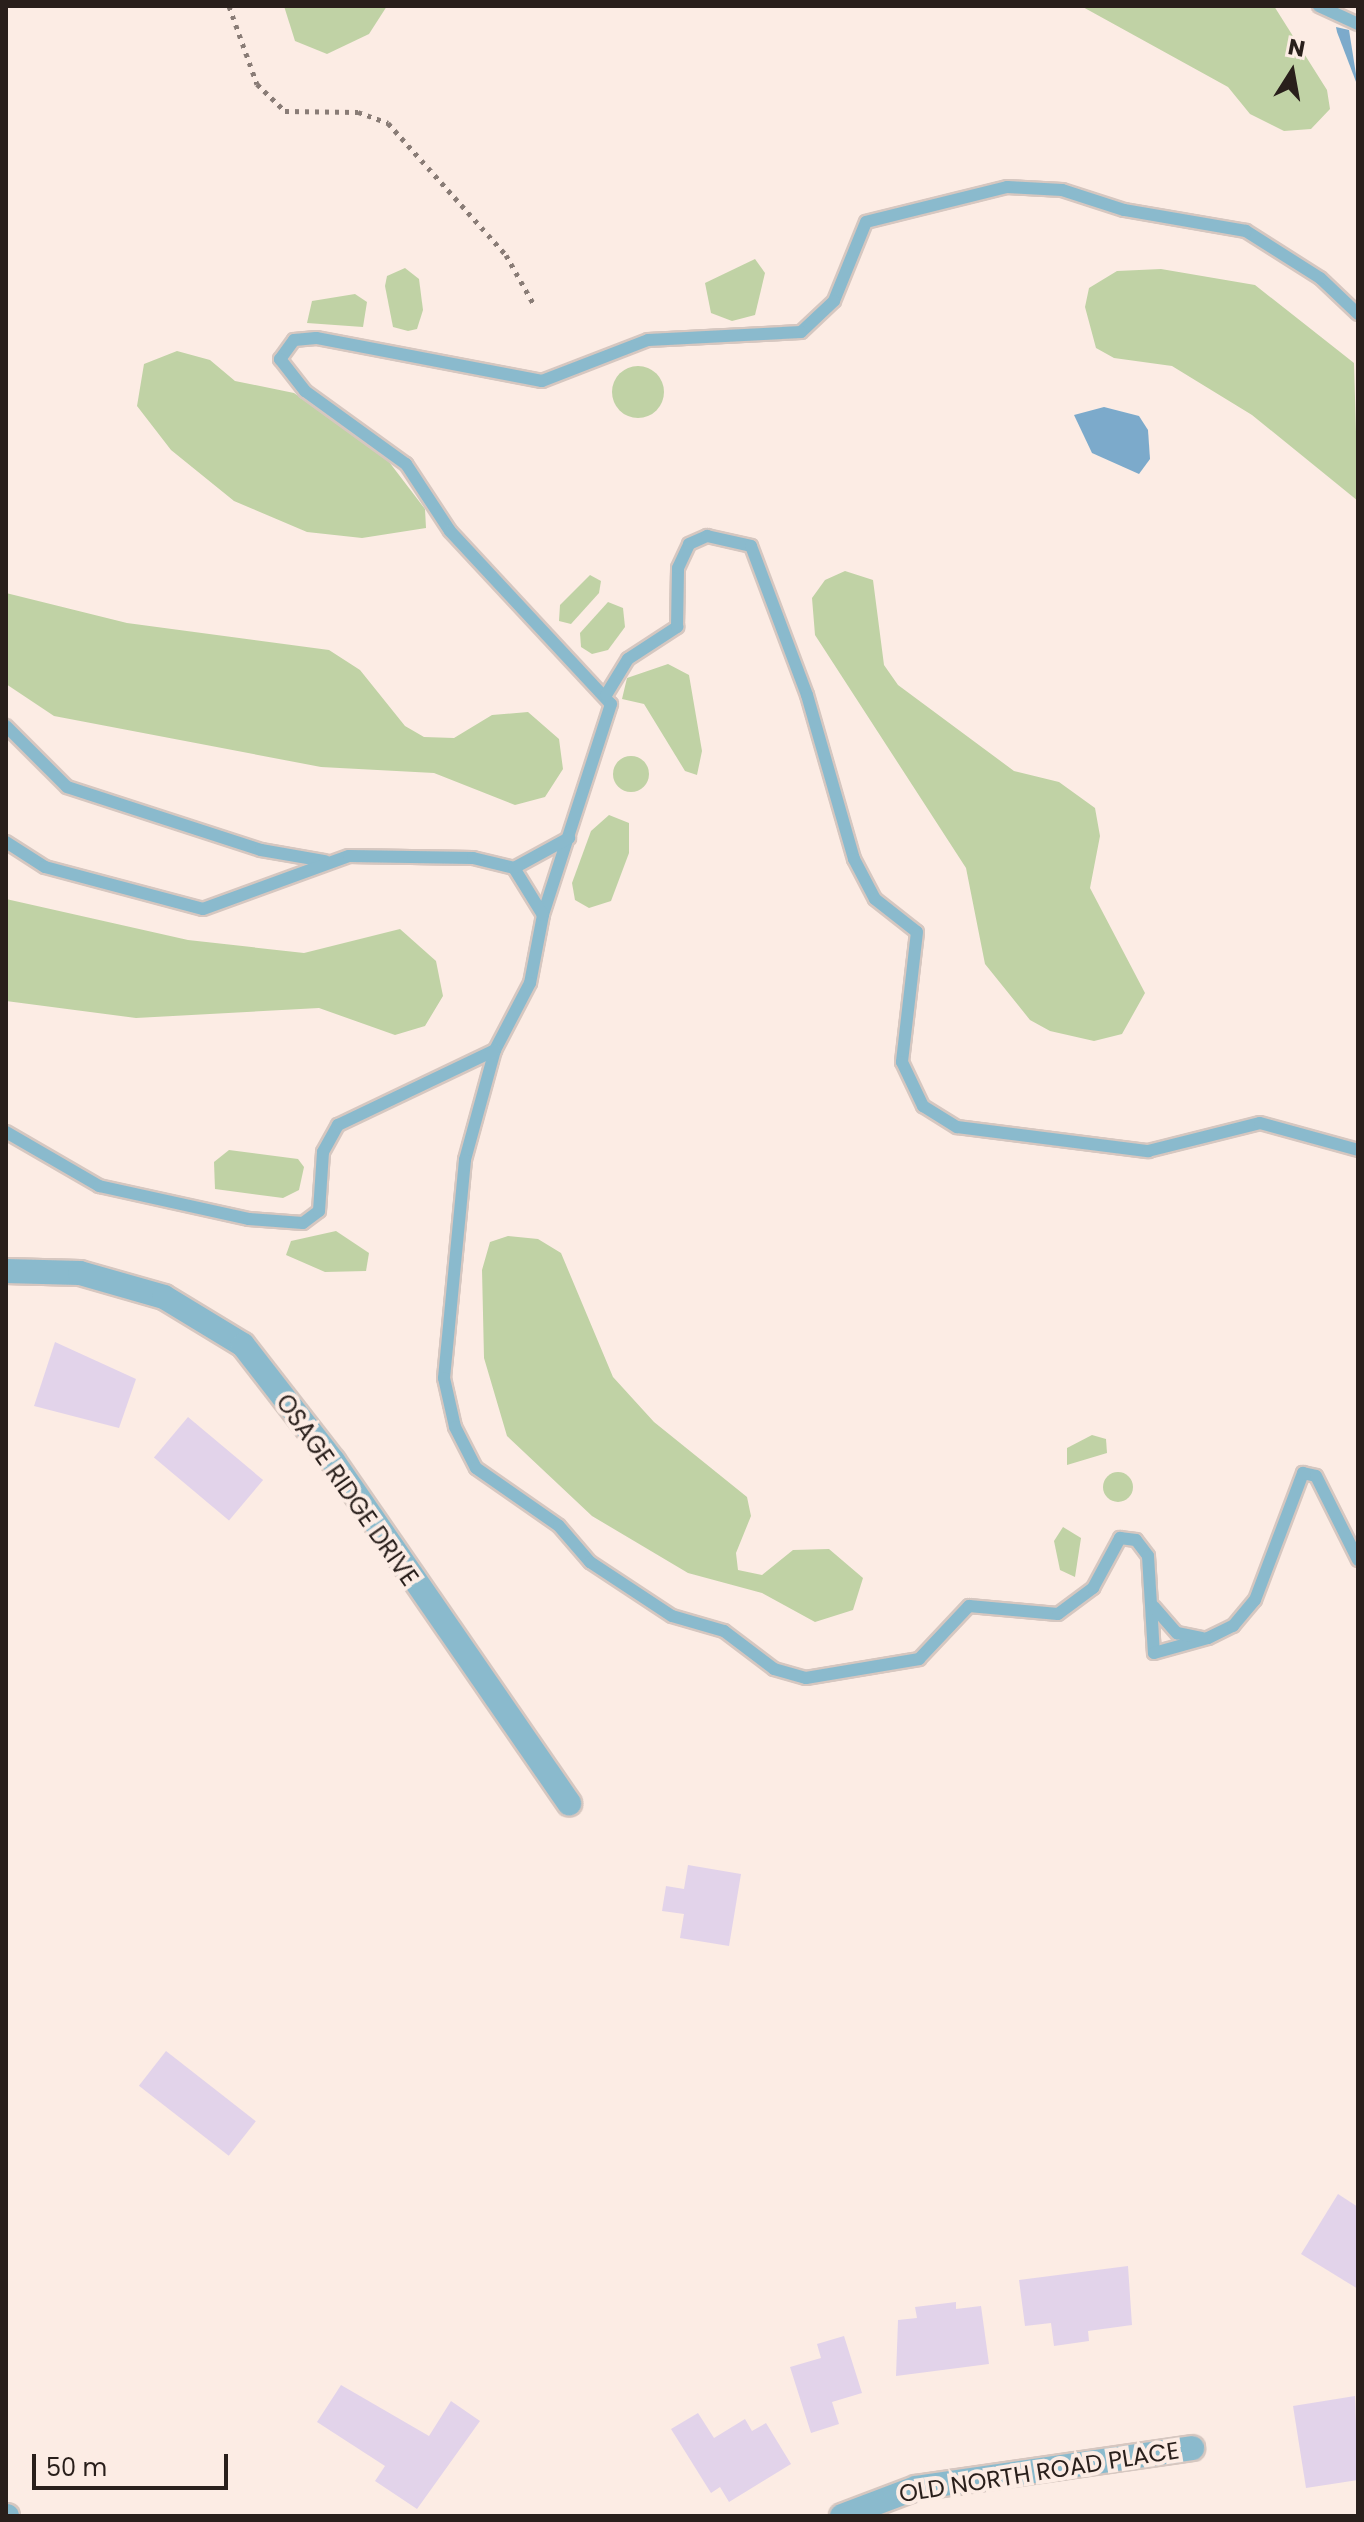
<!DOCTYPE html>
<html>
<head>
<meta charset="utf-8">
<style>
  body { margin:0 }
  #map { position:relative; width:1364px; height:2522px; overflow:hidden; background:#fcece4; font-family:Poppins,sans-serif }
  div>[style] { position:absolute }
  [style*='--x'] { left:calc(var(--x)*1px); top:calc(var(--y)*1px); width:calc(var(--w)*1px); rotate:calc(var(--a)*1deg) }
  .green>* { inset:0; background:#c0d2a5 }
  .round { border-radius:50% }
  .water>* { inset:0; background:#7caacb }
  .building>* { inset:0; background:#e2d3ea; transform-origin:0 0 }
  .path>* { height:5px; margin-top:-2.5px; transform-origin:0; background:repeating-linear-gradient(90deg,#897c76 0 4px,transparent 0 10px) }
  .roads { filter:drop-shadow(2px 0 #d6c7c0) drop-shadow(-2px 0 #d6c7c0) drop-shadow(0 2px #d6c7c0) drop-shadow(0 -2px #d6c7c0) }
  .lane>* { height:12px; margin:-6px; padding:0 6px; transform-origin:6px; border-radius:6px; background:#8abacd }
  .street>* { height:24px; margin:-12px; padding:0 12px; transform-origin:12px; border-radius:12px; background:#8abacd }
  span { translate:-50% -50%; white-space:nowrap; text-align:center; line-height:1.15; -webkit-text-stroke:8px #fcece4; paint-order:stroke }
  .street-label { font-size:24px; color:#291f1b }
  .frame { position:absolute; inset:0; border:8px solid #291f1b; pointer-events:none }
  .north { position:absolute; left:1252px; top:32px; width:80px; height:80px; -webkit-text-stroke:6px #fcece4; paint-order:stroke; rotate:11deg; font-size:22px; font-weight:700; line-height:32px; text-align:center; color:#291f1b }
  .north::after { content:''; display:block; margin:auto; width:28px; height:36px; background:#291f1b; clip-path:polygon(50% 0,100% 100%,50% 72%,0 100%) }
  .scale { position:absolute; left:32px; top:2454px; width:196px; height:36px; box-sizing:border-box; border:4px solid #291f1b; border-top:0; padding-left:10px; font-size:24px; line-height:28px; white-space:nowrap; color:#291f1b; -webkit-text-stroke:6px #fcece4; paint-order:stroke }
</style>
</head>
<body>
<div id="map">
  <div class="green">
    <i style="clip-path:polygon(284px 6px,387px 6px,369px 34px,327px 54px,295px 41px)"></i>
    <i style="clip-path:polygon(1081px 6px,1274px 6px,1327px 90px,1330px 109px,1311px 129px,1284px 131px,1250px 114px,1228px 87px)"></i>
    <i style="clip-path:polygon(755px 259px,765px 273px,755px 315px,732px 321px,711px 313px,705px 283px)"></i>
    <i style="clip-path:polygon(405px 268px,419px 279px,423px 310px,417px 329px,408px 331px,393px 327px,385px 286px,387px 276px)"></i>
    <i style="clip-path:polygon(1161px 269px,1255px 285px,1354px 363px,1358px 501px,1252px 415px,1172px 366px,1114px 358px,1096px 348px,1085px 307px,1089px 288px,1117px 271px)"></i>
    <i style="clip-path:polygon(355px 294px,367px 302px,363px 327px,307px 323px,312px 301px)"></i>
    <i style="clip-path:polygon(177px 351px,210px 360px,235px 381px,294px 393px,383px 454px,425px 509px,426px 528px,362px 538px,307px 532px,234px 501px,171px 450px,137px 406px,144px 364px)"></i>
    <i class="round" style="left:612px;top:366px;width:52px;height:52px"></i>
    <i style="clip-path:polygon(845px 571px,873px 580px,884px 665px,898px 685px,1014px 771px,1059px 782px,1095px 808px,1100px 836px,1090px 888px,1145px 993px,1122px 1034px,1094px 1041px,1050px 1031px,1030px 1020px,985px 964px,966px 868px,815px 635px,812px 598px,825px 580px)"></i>
    <i style="clip-path:polygon(590px 575px,601px 581px,599px 593px,571px 624px,559px 621px,560px 605px)"></i>
    <i style="clip-path:polygon(6px 593px,127px 623px,329px 650px,360px 670px,405px 726px,424px 737px,454px 738px,492px 715px,528px 712px,559px 739px,563px 769px,545px 797px,515px 805px,434px 773px,321px 767px,54px 716px,6px 684px)"></i>
    <i style="clip-path:polygon(608px 602px,623px 608px,625px 627px,608px 650px,592px 654px,581px 647px,580px 633px)"></i>
    <i style="clip-path:polygon(668px 664px,689px 675px,702px 751px,697px 775px,685px 771px,644px 704px,622px 699px,627px 678px)"></i>
    <i class="round" style="left:613px;top:756px;width:36px;height:36px"></i>
    <i style="clip-path:polygon(609px 815px,629px 823px,629px 853px,611px 901px,589px 908px,575px 900px,572px 883px,591px 831px)"></i>
    <i style="clip-path:polygon(6px 899px,188px 940px,304px 953px,400px 929px,436px 961px,443px 996px,425px 1026px,395px 1035px,319px 1008px,136px 1018px,6px 1001px)"></i>
    <i style="clip-path:polygon(229px 1150px,298px 1159px,304px 1167px,299px 1190px,283px 1198px,215px 1189px,214px 1162px)"></i>
    <i style="clip-path:polygon(336px 1231px,369px 1253px,366px 1271px,325px 1272px,286px 1255px,291px 1241px)"></i>
    <i style="clip-path:polygon(508px 1236px,538px 1239px,561px 1253px,613px 1377px,654px 1422px,747px 1497px,751px 1516px,736px 1553px,738px 1570px,762px 1575px,793px 1550px,829px 1549px,863px 1578px,853px 1610px,815px 1622px,762px 1593px,688px 1573px,592px 1516px,507px 1436px,484px 1358px,482px 1270px,490px 1242px)"></i>
    <i style="clip-path:polygon(1092px 1435px,1106px 1439px,1107px 1453px,1067px 1465px,1067px 1448px)"></i>
    <i class="round" style="left:1103px;top:1472px;width:30px;height:30px"></i>
    <i style="clip-path:polygon(1063px 1527px,1081px 1538px,1075px 1577px,1060px 1570px,1054px 1541px)"></i>
  </div>
  <div class="water">
    <i style="clip-path:polygon(1336px 27px,1349px 30px,1358px 87px,1337px 32px)"></i>
    <i style="clip-path:polygon(1104px 407px,1139px 416px,1148px 430px,1150px 459px,1139px 474px,1092px 453px,1074px 415px)"></i>
  </div>
  <div class="building">
    <i style="clip-path:polygon(55px 1342px,136px 1379px,119px 1428px,34px 1406px)"></i>
    <i style="left:188px;top:1417px;width:98px;height:53px;rotate:40deg"></i>
    <i style="clip-path:polygon(688px 1865px,741px 1874px,729px 1946px,680px 1938px,684px 1914px,662px 1911px,666px 1886px,684px 1889px)"></i>
    <i style="left:166px;top:2051px;width:114px;height:44px;rotate:38deg"></i>
    <i style="clip-path:polygon(1338px 2194px,1358px 2207px,1358px 2289px,1301px 2254px)"></i>
    <i style="clip-path:polygon(1128px 2266px,1132px 2325px,1088px 2331px,1089px 2341px,1054px 2346px,1051px 2323px,1025px 2326px,1019px 2280px)"></i>
    <i style="clip-path:polygon(956px 2302px,956px 2309px,981px 2306px,989px 2364px,896px 2376px,898px 2320px,917px 2318px,915px 2307px)"></i>
    <i style="clip-path:polygon(844px 2336px,862px 2393px,832px 2402px,839px 2424px,811px 2433px,790px 2367px,821px 2358px,817px 2344px)"></i>
    <i style="clip-path:polygon(341px 2385px,429px 2436px,451px 2401px,480px 2421px,417px 2509px,375px 2481px,385px 2466px,317px 2422px)"></i>
    <i style="clip-path:polygon(1355px 2396px,1358px 2480px,1306px 2488px,1293px 2406px)"></i>
    <i style="clip-path:polygon(698px 2413px,714px 2438px,745px 2419px,752px 2431px,766px 2423px,791px 2464px,729px 2502px,720px 2487px,711px 2493px,671px 2429px)"></i>
  </div>
  <div class="path">
    <i style="--x:229;--y:6;--w:83;--a:70.3"></i>
    <i style="--x:257;--y:84;--w:39;--a:44"></i>
    <i style="--x:285;--y:111;--w:73;--a:0.8"></i>
    <i style="--x:358;--y:112;--w:32;--a:20"></i>
    <i style="--x:388;--y:123;--w:177;--a:48.2"></i>
    <i style="--x:506;--y:255;--w:55;--a:60.6"></i>
  </div>
  <div class="roads">
    <div class="lane">
      <i style="--x:1319;--y:6;--w:43;--a:24.8"></i>
      <i style="--x:1358;--y:314;--w:52;--a:-136.5"></i>
      <i style="--x:1320;--y:278;--w:88;--a:-147.6"></i>
      <i style="--x:1246;--y:231;--w:124;--a:-170.2"></i>
      <i style="--x:1124;--y:210;--w:65;--a:-162.1"></i>
      <i style="--x:1062;--y:190;--w:55;--a:-176.9"></i>
      <i style="--x:1007;--y:187;--w:145;--a:166.1"></i>
      <i style="--x:866;--y:222;--w:85;--a:112.1"></i>
      <i style="--x:834;--y:301;--w:45;--a:136.8"></i>
      <i style="--x:801;--y:332;--w:153;--a:177"></i>
      <i style="--x:648;--y:340;--w:114;--a:158.9"></i>
      <i style="--x:542;--y:381;--w:230;--a:-169.2"></i>
      <i style="--x:316;--y:338;--w:22;--a:175"></i>
      <i style="--x:294;--y:340;--w:24;--a:126"></i>
      <i style="--x:280;--y:359;--w:41;--a:52"></i>
      <i style="--x:305;--y:391;--w:125;--a:35.9"></i>
      <i style="--x:406;--y:464;--w:80;--a:56.7"></i>
      <i style="--x:450;--y:531;--w:236;--a:47.1"></i>
      <i style="--x:611;--y:704;--w:222;--a:107.9"></i>
      <i style="--x:543;--y:915;--w:69;--a:100.8"></i>
      <i style="--x:530;--y:983;--w:76;--a:117.6"></i>
      <i style="--x:495;--y:1050;--w:114;--a:105.3"></i>
      <i style="--x:465;--y:1160;--w:219;--a:95.5"></i>
      <i style="--x:444;--y:1378;--w:50;--a:77.3"></i>
      <i style="--x:455;--y:1427;--w:46;--a:62.9"></i>
      <i style="--x:476;--y:1468;--w:101;--a:34.9"></i>
      <i style="--x:559;--y:1526;--w:48;--a:49.3"></i>
      <i style="--x:590;--y:1562;--w:98;--a:33.4"></i>
      <i style="--x:672;--y:1616;--w:54;--a:16.1"></i>
      <i style="--x:724;--y:1631;--w:63;--a:37.2"></i>
      <i style="--x:774;--y:1669;--w:33;--a:16"></i>
      <i style="--x:806;--y:1678;--w:115;--a:-9.5"></i>
      <i style="--x:919;--y:1659;--w:73;--a:-46.7"></i>
      <i style="--x:969;--y:1606;--w:89;--a:5.1"></i>
      <i style="--x:1058;--y:1614;--w:44;--a:-36.6"></i>
      <i style="--x:1093;--y:1588;--w:57;--a:-61.6"></i>
      <i style="--x:1120;--y:1538;--w:16;--a:7"></i>
      <i style="--x:1136;--y:1540;--w:20;--a:53"></i>
      <i style="--x:1148;--y:1556;--w:97;--a:86.5"></i>
      <i style="--x:1154;--y:1653;--w:56;--a:-15.5"></i>
      <i style="--x:1208;--y:1638;--w:28;--a:-26"></i>
      <i style="--x:1233;--y:1626;--w:34;--a:-50"></i>
      <i style="--x:1255;--y:1600;--w:136;--a:-69.3"></i>
      <i style="--x:1303;--y:1473;--w:13;--a:13"></i>
      <i style="--x:1316;--y:1476;--w:94;--a:63.4"></i>
      <i style="--x:606;--y:695;--w:42;--a:-58.6"></i>
      <i style="--x:628;--y:659;--w:59;--a:-33.1"></i>
      <i style="--x:677;--y:627;--w:59;--a:-89"></i>
      <i style="--x:678;--y:568;--w:26;--a:-65"></i>
      <i style="--x:689;--y:544;--w:20;--a:-24"></i>
      <i style="--x:707;--y:536;--w:45;--a:12.8"></i>
      <i style="--x:751;--y:546;--w:159;--a:69.4"></i>
      <i style="--x:807;--y:695;--w:171;--a:74"></i>
      <i style="--x:854;--y:859;--w:45;--a:62.3"></i>
      <i style="--x:875;--y:899;--w:53;--a:38.2"></i>
      <i style="--x:917;--y:932;--w:131;--a:96.6"></i>
      <i style="--x:902;--y:1062;--w:49;--a:64.5"></i>
      <i style="--x:923;--y:1106;--w:40;--a:32"></i>
      <i style="--x:957;--y:1127;--w:193;--a:7.2"></i>
      <i style="--x:1148;--y:1151;--w:115;--a:-14"></i>
      <i style="--x:1260;--y:1123;--w:102;--a:15.4"></i>
      <i style="--x:6;--y:726;--w:86;--a:45"></i>
      <i style="--x:67;--y:787;--w:204;--a:18"></i>
      <i style="--x:261;--y:850;--w:65;--a:9.8"></i>
      <i style="--x:6;--y:842;--w:46;--a:32.7"></i>
      <i style="--x:45;--y:867;--w:163;--a:14.9"></i>
      <i style="--x:203;--y:909;--w:155;--a:-20"></i>
      <i style="--x:349;--y:856;--w:124;--a:0.9"></i>
      <i style="--x:473;--y:858;--w:42;--a:13.7"></i>
      <i style="--x:514;--y:868;--w:55;--a:58.3"></i>
      <i style="--x:514;--y:868;--w:63;--a:-28.6"></i>
      <i style="--x:6;--y:1132;--w:108;--a:30.1"></i>
      <i style="--x:99;--y:1186;--w:154;--a:12.4"></i>
      <i style="--x:249;--y:1219;--w:54;--a:4.2"></i>
      <i style="--x:303;--y:1223;--w:20;--a:-37"></i>
      <i style="--x:319;--y:1211;--w:59;--a:-86.1"></i>
      <i style="--x:323;--y:1152;--w:31;--a:-61"></i>
      <i style="--x:338;--y:1125;--w:174;--a:-25.5"></i>
      <i style="--x:1154;--y:1607;--w:35;--a:49"></i>
      <i style="--x:1177;--y:1633;--w:25;--a:11"></i>
    </div>
    <div class="street">
      <i style="--x:6;--y:1271;--w:74;--a:1.5"></i>
      <i style="--x:80;--y:1273;--w:87;--a:15.9"></i>
      <i style="--x:164;--y:1297;--w:92;--a:31.3"></i>
      <i style="--x:243;--y:1345;--w:147;--a:52.2"></i>
      <i style="--x:333;--y:1461;--w:416;--a:55.4"></i>
      <i style="--x:6;--y:2516;--w:1;--a:0"></i>
      <i style="--x:842;--y:2516;--w:79;--a:-20.7"></i>
      <i style="--x:916;--y:2488;--w:279;--a:-8.2"></i>
    </div>
  </div>
  <div class="street-label">
    <span style="left:347px;top:1490px;rotate:55deg">OSAGE RIDGE DRIVE</span>
    <span style="left:1039px;top:2472px;rotate:-9deg">OLD NORTH ROAD PLACE</span>
  </div>
  <div class="frame"></div>
  <div class="north">N</div>
  <div class="scale">50 m</div>
</div>
</body>
</html>
